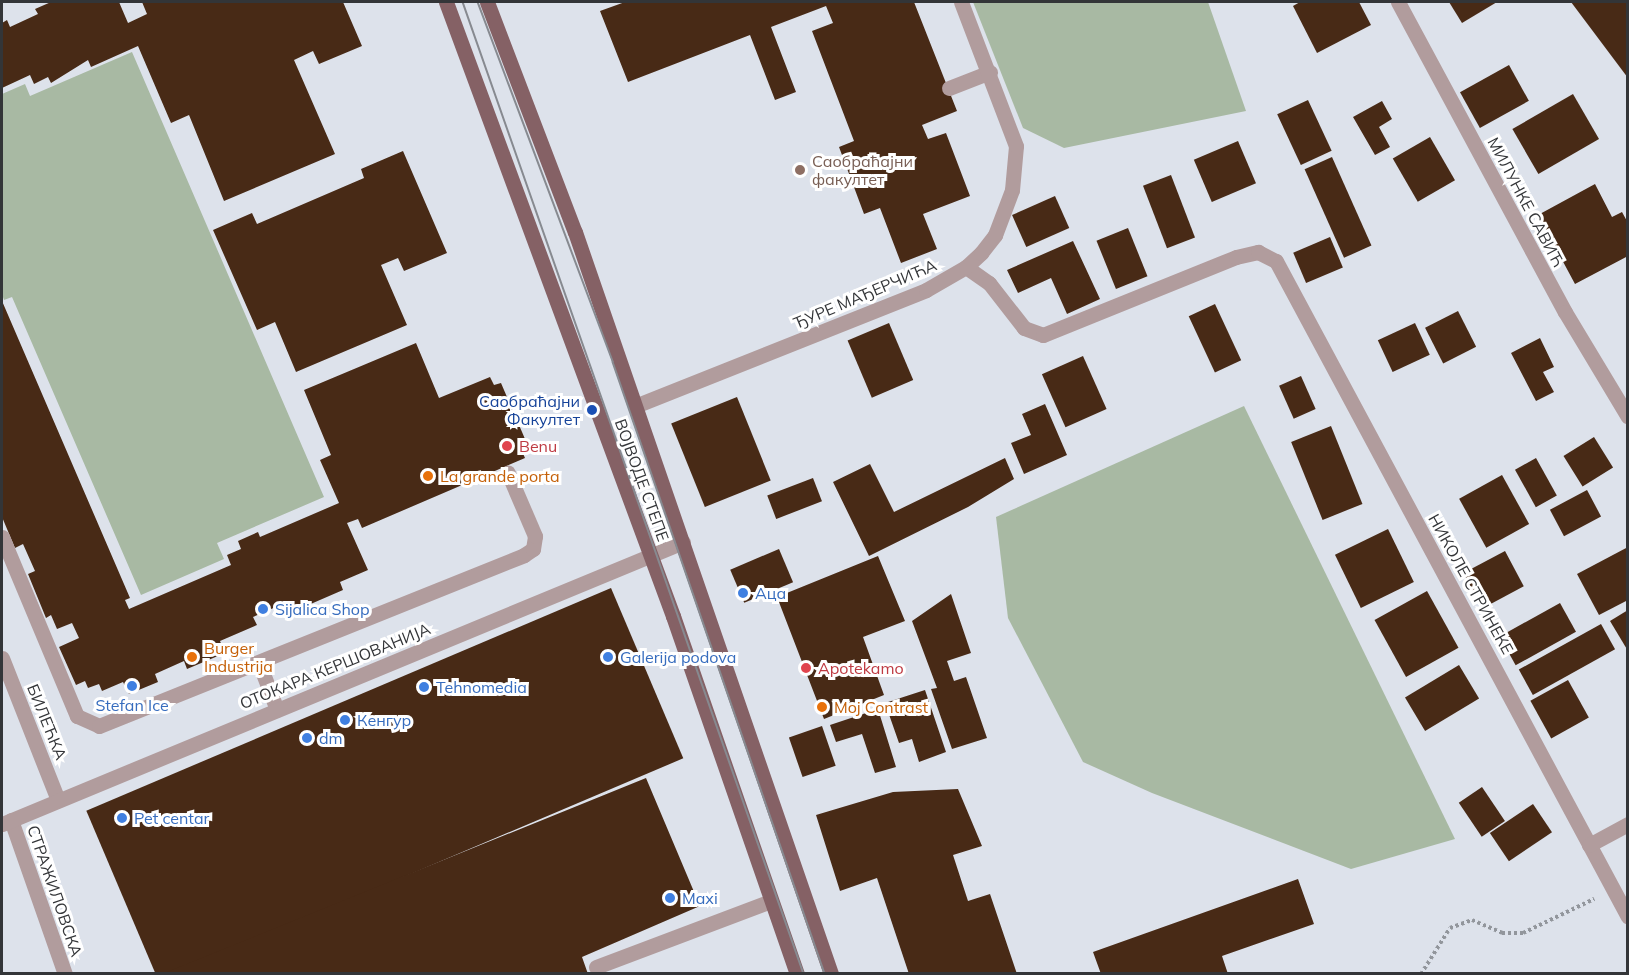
<!DOCTYPE html>
<html>
<head>
<meta charset="utf-8">
<style>
  body { margin:0 }
  #map { position:relative; width:1629px; height:975px; overflow:hidden; background:#dde2eb; font-family:Mulish,sans-serif }
  div>[style] { position:absolute }
  [style*='--x'] { left:calc(var(--x)*1px); top:calc(var(--y)*1px); width:calc(var(--w)*1px); rotate:calc(var(--a)*1deg) }
  .green>* { inset:0; background:#a8b9a3 }
  .building>* { inset:0; background:#482a16; transform-origin:0 0 }
  .path>* { height:4px; margin-top:-2px; transform-origin:0; background:repeating-linear-gradient(90deg,#92969c 0 3px,transparent 0 6px) }
  .minor>* { height:15px; margin:-7.5px; padding:0 7.5px; transform-origin:7.5px; border-radius:7.5px; background:#b19c9d }
  .major>* { height:15px; margin:-7.5px; padding:0 7.5px; transform-origin:7.5px; border-radius:7.5px; background:#856165 }
  .tram>* { height:1.5px; margin:-0.75px; padding:0 0.75px; transform-origin:0.75px; border-radius:0.75px; background:#878a90 }
  .dots>* { width:16px; height:16px; translate:-50% -50%; box-sizing:border-box; border:3px solid #fff; border-radius:50% }
  span { translate:-50% -50%; white-space:nowrap; text-align:center; line-height:1.15; -webkit-text-stroke:6px #fff; paint-order:stroke }
  .education-label { font-size:16px; color:#785e54 }
  .left { translate:0 -50%; text-align:left }
  .street-label { font-size:16px; color:#333538 }
  .transit-label { font-size:16px; color:#164399 }
  .right { translate:-100% -50%; text-align:right }
  .health-label { font-size:16px; color:#be3a42 }
  .food-label { font-size:16px; color:#c56008 }
  .shop-label { font-size:16px; color:#366cbe }
  .frame { position:absolute; inset:0; border:3px solid #333538; pointer-events:none }
</style>
</head>
<body>
<div id="map">
  <div class="green">
    <i style="clip-path:polygon(973px 2px,1208px 2px,1246px 111px,1064px 148px,1023px 128px)"></i>
    <i style="clip-path:polygon(132px 52px,324px 497px,217px 543px,224px 559px,141px 595px,12px 297px,4px 300px,2px 294px,2px 94px,25px 84px,30px 96px)"></i>
    <i style="clip-path:polygon(1244px 406px,1455px 839px,1351px 869px,1152px 793px,1083px 762px,1008px 618px,996px 517px)"></i>
  </div>
  <div class="building">
    <i style="clip-path:polygon(51px 2px,119px 2px,128px 23px,147px 14px,142px 2px,343px 2px,362px 46px,319px 64px,313px 51px,294px 60px,335px 154px,224px 201px,189px 115px,171px 123px,138px 46px,91px 67px,88px 60px,51px 83px,48px 77px,34px 84px,30px 75px,2px 88px,2px 23px,7px 20px,10px 27px,38px 14px,35px 9px)"></i>
    <i style="clip-path:polygon(625px 2px,914px 2px,957px 111px,922px 125px,928px 139px,946px 133px,970px 196px,923px 214px,937px 249px,901px 263px,880px 208px,864px 214px,839px 147px,854px 141px,812px 31px,833px 23px,826px 6px,771px 27px,796px 92px,775px 100px,750px 35px,628px 82px,600px 11px)"></i>
    <i style="clip-path:polygon(1300px 2px,1359px 2px,1371px 25px,1317px 53px,1293px 6px)"></i>
    <i style="clip-path:polygon(1449px 2px,1497px 2px,1462px 23px)"></i>
    <i style="clip-path:polygon(1571px 2px,1628px 2px,1628px 78px)"></i>
    <i style="left:1509px;top:65px;width:41px;height:56px;rotate:61deg"></i>
    <i style="left:1573px;top:94px;width:52px;height:70px;rotate:60deg"></i>
    <i style="left:1308px;top:100px;width:56px;height:34px;rotate:65deg"></i>
    <i style="clip-path:polygon(1382px 101px,1392px 119px,1379px 127px,1390px 147px,1375px 155px,1353px 117px)"></i>
    <i style="left:1430px;top:137px;width:50px;height:43px;rotate:60deg"></i>
    <i style="left:1238px;top:141px;width:46px;height:48px;rotate:67deg"></i>
    <i style="clip-path:polygon(403px 151px,447px 253px,404px 271px,398px 258px,381px 265px,407px 325px,296px 372px,275px 322px,257px 330px,213px 230px,252px 213px,257px 224px,364px 178px,361px 169px)"></i>
    <i style="left:1332px;top:157px;width:97px;height:30px;rotate:66deg"></i>
    <i style="left:1171px;top:175px;width:67px;height:30px;rotate:69deg"></i>
    <i style="clip-path:polygon(1595px 184px,1612px 217px,1622px 212px,1628px 223px,1628px 256px,1575px 284px,1538px 215px)"></i>
    <i style="left:1055px;top:196px;width:35px;height:47px;rotate:66deg"></i>
    <i style="left:1128px;top:228px;width:52px;height:34px;rotate:68deg"></i>
    <i style="left:1330px;top:237px;width:33px;height:40px;rotate:67deg"></i>
    <i style="clip-path:polygon(1073px 241px,1100px 299px,1067px 314px,1051px 278px,1018px 293px,1007px 270px)"></i>
    <i style="clip-path:polygon(2px 301px,130px 598px,125px 600px,129px 609px,231px 565px,227px 555px,241px 549px,238px 541px,258px 532px,260px 537px,339px 503px,320px 460px,331px 455px,304px 390px,416px 343px,439px 398px,490px 377px,494px 385px,501px 383px,528px 446px,521px 449px,525px 458px,362px 528px,358px 519px,347px 523px,368px 570px,340px 582px,343px 590px,283px 616px,278px 606px,253px 617px,257px 625px,220px 641px,225px 653px,187px 669px,184px 661px,155px 674px,158px 682px,129px 694px,123px 682px,102px 691px,99px 684px,88px 688px,85px 681px,76px 685px,59px 647px,79px 638px,72px 623px,57px 629px,51px 615px,46px 618px,28px 574px,35px 571px,23px 544px,15px 548px,2px 517px)"></i>
    <i style="left:1215px;top:304px;width:62px;height:29px;rotate:65deg"></i>
    <i style="left:1458px;top:311px;width:40px;height:37px;rotate:63deg"></i>
    <i style="left:889px;top:323px;width:62px;height:45px;rotate:67deg"></i>
    <i style="left:1415px;top:323px;width:35px;height:41px;rotate:65deg"></i>
    <i style="clip-path:polygon(1540px 338px,1554px 367px,1543px 372px,1554px 392px,1536px 401px,1511px 353px)"></i>
    <i style="left:1083px;top:356px;width:58px;height:45px;rotate:66deg"></i>
    <i style="left:1301px;top:376px;width:36px;height:24px;rotate:66deg"></i>
    <i style="left:737px;top:397px;width:90px;height:71px;rotate:68deg"></i>
    <i style="clip-path:polygon(1045px 404px,1067px 455px,1024px 474px,1011px 443px,1031px 435px,1022px 414px)"></i>
    <i style="left:1331px;top:426px;width:84px;height:43px;rotate:68deg"></i>
    <i style="left:1594px;top:437px;width:36px;height:36px;rotate:58deg"></i>
    <i style="clip-path:polygon(1005px 458px,1014px 479px,968px 507px,869px 556px,833px 482px,870px 464px,894px 512px)"></i>
    <i style="left:1536px;top:458px;width:43px;height:24px;rotate:61deg"></i>
    <i style="left:1502px;top:475px;width:56px;height:49px;rotate:61deg"></i>
    <i style="left:813px;top:478px;width:25px;height:49px;rotate:69deg"></i>
    <i style="left:1587px;top:490px;width:30px;height:42px;rotate:62deg"></i>
    <i style="left:1388px;top:529px;width:59px;height:59px;rotate:64deg"></i>
    <i style="clip-path:polygon(1628px 547px,1628px 600px,1599px 615px,1577px 574px)"></i>
    <i style="left:779px;top:549px;width:36px;height:53px;rotate:67deg"></i>
    <i style="left:1505px;top:551px;width:40px;height:47px;rotate:62deg"></i>
    <i style="clip-path:polygon(878px 556px,905px 621px,863px 637px,884px 695px,824px 719px,777px 597px)"></i>
    <i style="left:611px;top:588px;width:185px;height:570px;rotate:67deg"></i>
    <i style="left:1427px;top:591px;width:65px;height:60px;rotate:61deg"></i>
    <i style="clip-path:polygon(951px 594px,971px 653px,947px 661px,954px 681px,966px 677px,987px 738px,952px 749px,931px 689px,937px 688px,912px 621px)"></i>
    <i style="left:1560px;top:603px;width:33px;height:69px;rotate:61deg"></i>
    <i style="clip-path:polygon(1628px 610px,1628px 651px,1610px 621px)"></i>
    <i style="left:1601px;top:624px;width:29px;height:94px;rotate:61deg"></i>
    <i style="left:1459px;top:665px;width:39px;height:63px;rotate:59deg"></i>
    <i style="left:1568px;top:680px;width:43px;height:43px;rotate:61deg"></i>
    <i style="clip-path:polygon(925px 690px,946px 752px,919px 762px,912px 739px,899px 743px,885px 703px)"></i>
    <i style="clip-path:polygon(878px 709px,896px 767px,875px 773px,862px 734px,836px 742px,830px 725px)"></i>
    <i style="left:822px;top:726px;width:42px;height:35px;rotate:71deg"></i>
    <i style="clip-path:polygon(646px 778px,700px 906px,582px 957px,588px 974px,162px 974px)"></i>
    <i style="left:1482px;top:787px;width:41px;height:28px;rotate:56deg"></i>
    <i style="clip-path:polygon(958px 789px,982px 846px,953px 855px,968px 901px,990px 894px,1017px 974px,909px 974px,877px 878px,840px 891px,816px 815px,893px 792px)"></i>
    <i style="left:1533px;top:804px;width:34px;height:52px;rotate:56deg"></i>
    <i style="clip-path:polygon(1298px 879px,1314px 924px,1222px 956px,1228px 974px,1101px 974px,1093px 952px)"></i>
  </div>
  <div class="path">
    <i style="--x:1421;--y:974;--w:54;--a:-57.8"></i>
    <i style="--x:1450;--y:928;--w:23;--a:-20"></i>
    <i style="--x:1472;--y:920;--w:33;--a:23"></i>
    <i style="--x:1502;--y:933;--w:21;--a:0"></i>
    <i style="--x:1523;--y:933;--w:79;--a:-25.6"></i>
  </div>
  <div class="minor">
    <i style="--x:1398;--y:2;--w:352;--a:61.7"></i>
    <i style="--x:1565;--y:312;--w:122;--a:59"></i>
    <i style="--x:949;--y:88;--w:44;--a:-21.3"></i>
    <i style="--x:966;--y:267;--w:28;--a:35"></i>
    <i style="--x:989;--y:283;--w:57;--a:52.1"></i>
    <i style="--x:1024;--y:328;--w:20;--a:20"></i>
    <i style="--x:1043;--y:335;--w:208;--a:-22"></i>
    <i style="--x:1236;--y:257;--w:23;--a:-13"></i>
    <i style="--x:1258;--y:252;--w:20;--a:27"></i>
    <i style="--x:1276;--y:261;--w:744;--a:61.78"></i>
    <i style="--x:635;--y:406;--w:313;--a:-21.7"></i>
    <i style="--x:926;--y:290;--w:46;--a:-29.9"></i>
    <i style="--x:966;--y:267;--w:21;--a:-43"></i>
    <i style="--x:981;--y:253;--w:23;--a:-52"></i>
    <i style="--x:995;--y:235;--w:48;--a:-69.3"></i>
    <i style="--x:1012;--y:190;--w:44;--a:-84.8"></i>
    <i style="--x:1016;--y:146;--w:154;--a:-110.9"></i>
    <i style="--x:2;--y:537;--w:194;--a:67.3"></i>
    <i style="--x:77;--y:716;--w:24;--a:24"></i>
    <i style="--x:99;--y:726;--w:458;--a:-21.9"></i>
    <i style="--x:524;--y:555;--w:11;--a:-34"></i>
    <i style="--x:533;--y:549;--w:13;--a:-81"></i>
    <i style="--x:535;--y:536;--w:69;--a:-113.2"></i>
    <i style="--x:2;--y:658;--w:153;--a:68.5"></i>
    <i style="--x:259;--y:663;--w:50;--a:69"></i>
    <i style="--x:11;--y:820;--w:163;--a:70.7"></i>
    <i style="--x:2;--y:824;--w:737;--a:-22.49"></i>
    <i style="--x:1589;--y:845;--w:44;--a:-28.3"></i>
    <i style="--x:596;--y:967;--w:187;--a:-20.7"></i>
  </div>
  <div class="major">
    <i style="--x:446;--y:2;--w:655;--a:69.71"></i>
    <i style="--x:673;--y:616;--w:379;--a:70.9"></i>
    <i style="--x:487;--y:2;--w:246;--a:69.1"></i>
    <i style="--x:575;--y:232;--w:785;--a:70.96"></i>
  </div>
  <div class="tram">
    <i style="--x:463;--y:2;--w:1030;--a:70.67"></i>
    <i style="--x:478;--y:2;--w:384;--a:69.4"></i>
    <i style="--x:613;--y:362;--w:648;--a:70.89"></i>
  </div>
  <div class="dots">
    <i style="left:800px;top:170px;background:#8d6e63"></i>
    <i style="left:592px;top:410px;background:#1a4fb4"></i>
    <i style="left:507px;top:446px;background:#e0444e"></i>
    <i style="left:428px;top:476px;background:#e8710a"></i>
    <i style="left:743px;top:593px;background:#3f7fe0"></i>
    <i style="left:263px;top:609px;background:#3f7fe0"></i>
    <i style="left:192px;top:657px;background:#e8710a"></i>
    <i style="left:608px;top:657px;background:#3f7fe0"></i>
    <i style="left:806px;top:668px;background:#e0444e"></i>
    <i style="left:132px;top:686px;background:#3f7fe0"></i>
    <i style="left:424px;top:687px;background:#3f7fe0"></i>
    <i style="left:822px;top:707px;background:#e8710a"></i>
    <i style="left:345px;top:720px;background:#3f7fe0"></i>
    <i style="left:307px;top:738px;background:#3f7fe0"></i>
    <i style="left:122px;top:818px;background:#3f7fe0"></i>
    <i style="left:670px;top:898px;background:#3f7fe0"></i>
  </div>
  <div class="education-label">
    <span class="left" style="left:812px;top:170px">Саобраћајни<br>факултет</span>
  </div>
  <div class="street-label">
    <span style="left:1526px;top:202px;rotate:62deg">МИЛУНКЕ САВИЋ</span>
    <span style="left:865px;top:294px;rotate:-23deg">ЂУРЕ МАЂЕРЧИЋА</span>
    <span style="left:642px;top:480px;rotate:70deg">ВОЈВОДЕ СТЕПЕ</span>
    <span style="left:1471px;top:584px;rotate:61deg">НИКОЛЕ СТРИНЕКЕ</span>
    <span style="left:335px;top:666px;rotate:-22deg">ОТОКАРА КЕРШОВАНИЈА</span>
    <span style="left:47px;top:722px;rotate:68deg">БИЛЕЋКА</span>
    <span style="left:55px;top:891px;rotate:71deg">СТРАЖИЛОВСКА</span>
  </div>
  <div class="transit-label">
    <span class="right" style="left:580px;top:410px">Саобраћајни<br>Факултет</span>
  </div>
  <div class="health-label">
    <span class="left" style="left:519px;top:446px">Benu</span>
    <span class="left" style="left:818px;top:668px">Apotekamo</span>
  </div>
  <div class="food-label">
    <span class="left" style="left:440px;top:476px">La grande porta</span>
    <span class="left" style="left:204px;top:657px">Burger<br>Industrija</span>
    <span class="left" style="left:834px;top:707px">Moj Contrast</span>
  </div>
  <div class="shop-label">
    <span class="left" style="left:755px;top:593px">Аца</span>
    <span class="left" style="left:275px;top:609px">Sijalica Shop</span>
    <span class="left" style="left:620px;top:657px">Galerija podova</span>
    <span class="left" style="left:436px;top:687px">Tehnomedia</span>
    <span style="left:132px;top:705px">Stefan Ice</span>
    <span class="left" style="left:357px;top:720px">Кенгур</span>
    <span class="left" style="left:319px;top:738px">dm</span>
    <span class="left" style="left:134px;top:818px">Pet centar</span>
    <span class="left" style="left:682px;top:898px">Maxi</span>
  </div>
  <div class="frame"></div>
</div>
</body>
</html>
